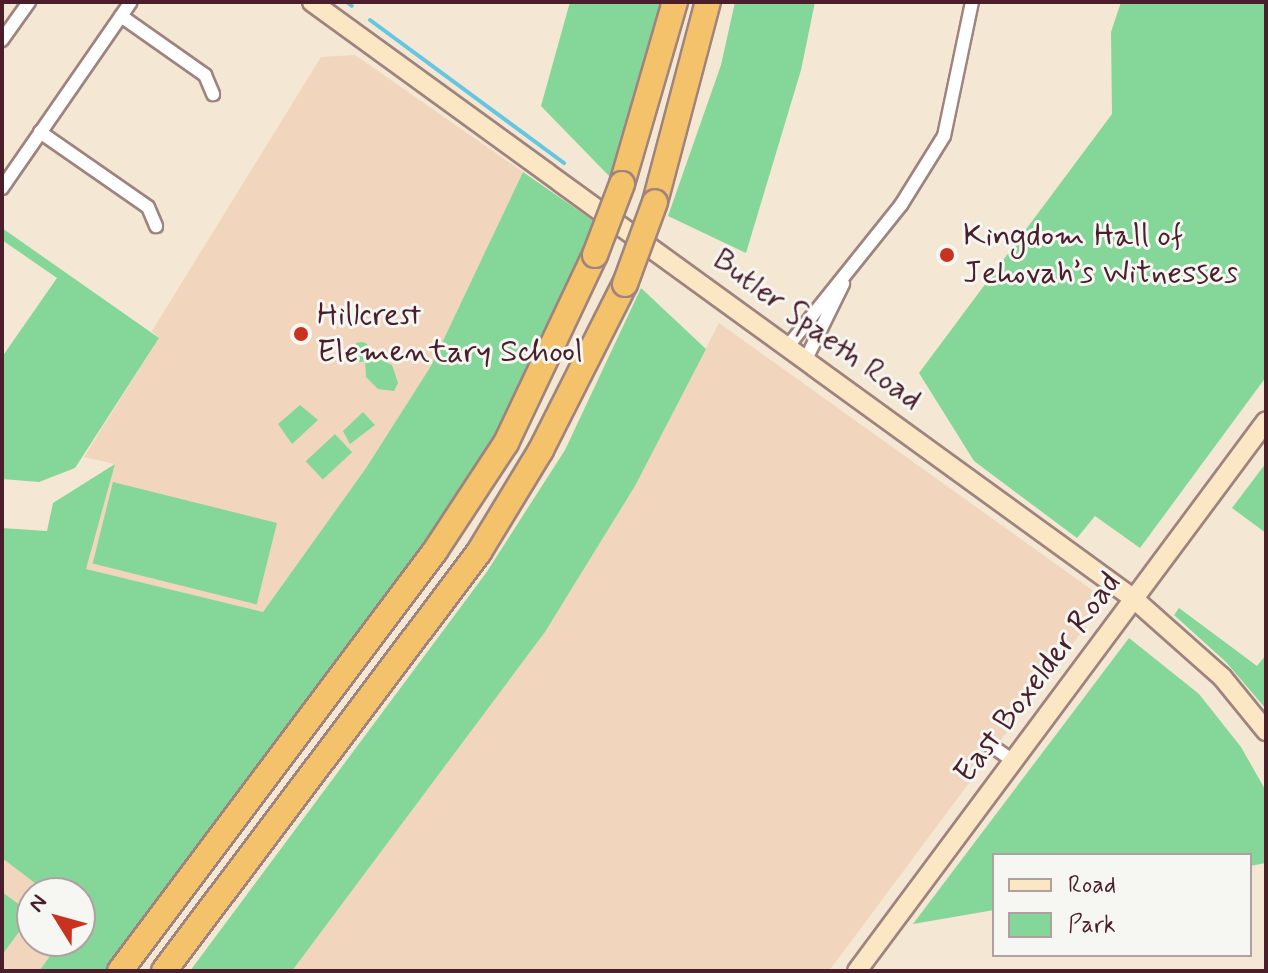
<!DOCTYPE html>
<html>
<head>
<meta charset="utf-8">
<style>
  body { margin:0 }
  #map { position:relative; width:1268px; height:973px; overflow:hidden; background:#f4e7d3; font-family:Mynerve,sans-serif }
  div>[style] { position:absolute }
  [style*='--x'] { left:calc(var(--x)*1px); top:calc(var(--y)*1px); width:calc(var(--w)*1px); rotate:calc(var(--a)*1deg) }
  .built>* { inset:0; background:#f1d5bd }
  .green>* { inset:0; background:#84d798; transform-origin:0 0 }
  .round { border-radius:50% }
  .stream>* { height:4px; margin:-2px; padding:0 2px; transform-origin:2px; border-radius:2px; background:#64c6e2 }
  .roads { filter:drop-shadow(2px 0 #9f837f) drop-shadow(-2px 0 #9f837f) drop-shadow(0 2px #9f837f) drop-shadow(0 -2px #9f837f) }
  .street>* { height:12px; margin:-6px; padding:0 6px; transform-origin:6px; border-radius:6px; background:#fff }
  .secondary>* { height:18px; margin:-9px; padding:0 9px; transform-origin:9px; border-radius:9px; background:#fbe7c3 }
  .highway>* { height:24px; margin:-12px; padding:0 12px; transform-origin:12px; border-radius:12px; background:#f4c26a }
  .bridges { filter:drop-shadow(2px 0 #9f837f) drop-shadow(-2px 0 #9f837f) drop-shadow(0 2px #9f837f) drop-shadow(0 -2px #9f837f) }
  .highway-bridge>* { height:24px; margin:-12px; padding:0 12px; transform-origin:12px; border-radius:12px; background:#f4c26a }
  .dots>* { width:22px; height:22px; translate:-50% -50%; box-sizing:border-box; border:4px solid #f6f6f2; border-radius:50% }
  span { translate:-50% -50%; white-space:nowrap; text-align:center; line-height:1.15; -webkit-text-stroke:6px #f6f6f2; paint-order:stroke }
  .poi-label { font-size:32px; color:#4a1f2b }
  .left { translate:0 -50%; text-align:left }
  .street-label { font-size:32px; color:#4a1f2b }
  .frame { position:absolute; inset:0; border:4px solid #4a1f2b; pointer-events:none }
  .legend { position:absolute; left:992px; top:853px; width:260px; height:104px; box-sizing:border-box; background:#f6f6f2; border:2px solid #b1a0a2; margin:0; padding:10px 14px; list-style:none; font-size:24px; color:#4a1f2b }
  .legend li { display:flex; align-items:center; gap:16px; height:40px }
  .legend b { width:40px; border:2px solid #b1a0a2 }
  .north { position:absolute; left:16px; top:877px; width:80px; height:80px; box-sizing:border-box; background:#f6f6f2; border:2px solid #b1a0a2; border-radius:50%; rotate:307deg; font-size:22px; font-weight:700; line-height:32px; text-align:center; color:#4a1f2b }
  .north::after { content:''; display:block; margin:auto; width:28px; height:36px; background:#c8321e; clip-path:polygon(50% 0,100% 100%,50% 72%,0 100%) }
</style>
</head>
<body>
<div id="map">
  <div class="built">
    <i style="clip-path:polygon(355px 55px,523px 172px,431px 366px,366px 468px,263px 612px,85px 569px,115px 464px,84px 457px,159px 338px,152px 331px,321px 57px)"></i>
    <i style="clip-path:polygon(719px 323px,1095px 592px,1097px 611px,829px 971px,292px 971px,545px 632px,635px 486px)"></i>
    <i style="clip-path:polygon(2px 858px,48px 893px,32px 893px,32px 941px,61px 941px,39px 971px,2px 971px)"></i>
  </div>
  <div class="green">
    <i style="clip-path:polygon(570px 2px,662px 2px,612px 179px,541px 106px)"></i>
    <i style="clip-path:polygon(735px 2px,815px 2px,801px 70px,746px 253px,668px 216px,721px 65px)"></i>
    <i style="clip-path:polygon(1121px 2px,1266px 2px,1266px 377px,1140px 548px,1095px 516px,1077px 538px,974px 461px,919px 373px,1112px 114px,1111px 32px)"></i>
    <i style="clip-path:polygon(523px 172px,598px 224px,495px 440px,418px 559px,109px 971px,39px 971px,61px 941px,80px 941px,80px 893px,48px 893px,2px 858px,2px 528px,47px 531px,53px 503px,115px 464px,86px 569px,263px 612px,366px 468px,431px 366px)"></i>
    <i style="clip-path:polygon(2px 228px,159px 338px,75px 468px,39px 482px,2px 479px,2px 357px,57px 278px,2px 240px)"></i>
    <i style="clip-path:polygon(641px 288px,706px 349px,635px 486px,545px 632px,292px 971px,190px 971px,486px 573px,565px 450px)"></i>
    <i class="round" style="left:351px;top:342px;width:20px;height:20px"></i>
    <i style="clip-path:polygon(374px 356px,392px 365px,398px 383px,394px 391px,378px 389px,366px 377px,365px 359px)"></i>
    <i style="clip-path:polygon(300px 405px,318px 420px,292px 444px,278px 424px)"></i>
    <i style="clip-path:polygon(363px 412px,375px 425px,350px 444px,343px 431px)"></i>
    <i style="left:335px;top:434px;width:25px;height:40px;rotate:47deg"></i>
    <i style="clip-path:polygon(1266px 463px,1266px 533px,1232px 508px)"></i>
    <i style="left:113px;top:482px;width:169px;height:84px;rotate:14deg"></i>
    <i style="clip-path:polygon(1179px 608px,1257px 666px,1266px 655px,1266px 709px,1226px 662px,1174px 615px)"></i>
    <i style="clip-path:polygon(1129px 638px,1199px 694px,1241px 747px,1266px 791px,1266px 863px,1250px 866px,1250px 855px,994px 855px,994px 910px,913px 924px)"></i>
    <i style="clip-path:polygon(2px 892px,32px 914px,2px 955px)"></i>
  </div>
  <div class="stream">
    <i style="--x:347;--y:2;--w:6;--a:39"></i>
    <i style="--x:370;--y:20;--w:241;--a:36.4"></i>
  </div>
  <div class="roads">
    <div class="street">
      <i style="--x:121;--y:16;--w:103;--a:35.1"></i>
      <i style="--x:205;--y:75;--w:21;--a:67"></i>
      <i style="--x:2;--y:40;--w:47;--a:-54.6"></i>
      <i style="--x:40;--y:132;--w:131;--a:34.8"></i>
      <i style="--x:148;--y:207;--w:21;--a:67"></i>
      <i style="--x:2;--y:188;--w:226;--a:-55.3"></i>
      <i style="--x:788;--y:346;--w:181;--a:-51.3"></i>
      <i style="--x:901;--y:205;--w:81;--a:-58.1"></i>
      <i style="--x:944;--y:136;--w:137;--a:-78.2"></i>
      <i style="--x:806;--y:359;--w:84;--a:-63.7"></i>
      <i style="--x:989;--y:744;--w:29;--a:35"></i>
    </div>
    <div class="secondary">
      <i style="--x:312;--y:2;--w:1016;--a:35.99"></i>
      <i style="--x:1134;--y:599;--w:118;--a:41.6"></i>
      <i style="--x:1222;--y:677;--w:70;--a:50.8"></i>
      <i style="--x:857;--y:971;--w:685;--a:-53.36"></i>
    </div>
    <div class="highway">
      <i style="--x:622;--y:184;--w:190;--a:-73.8"></i>
      <i style="--x:655;--y:202;--w:207;--a:-75.2"></i>
      <i style="--x:120;--y:971;--w:525;--a:-53.13"></i>
      <i style="--x:435;--y:551;--w:129;--a:-56.7"></i>
      <i style="--x:506;--y:443;--w:208;--a:-64.7"></i>
      <i style="--x:164;--y:971;--w:524;--a:-53.06"></i>
      <i style="--x:479;--y:552;--w:119;--a:-58.7"></i>
      <i style="--x:541;--y:450;--w:186;--a:-63.2"></i>
    </div>
  </div>
  <div class="bridges">
    <div class="highway-bridge">
      <i style="--x:595;--y:255;--w:76;--a:-69.2"></i>
      <i style="--x:625;--y:284;--w:87;--a:-69.9"></i>
    </div>
  </div>
  <div class="dots">
    <i style="left:947px;top:255px;background:#c8321e"></i>
    <i style="left:301px;top:334px;background:#c8321e"></i>
  </div>
  <div class="poi-label">
    <span class="left" style="left:963px;top:255px">Kingdom Hall of<br>Jehovah’s Witnesses</span>
    <span class="left" style="left:317px;top:334px">Hillcrest<br>Elementary School</span>
  </div>
  <div class="street-label">
    <span style="left:817px;top:330px;rotate:36deg">Butler Spaeth Road</span>
    <span style="left:1038px;top:678px;rotate:-53deg">East Boxelder Road</span>
  </div>
  <div class="frame"></div>
  <ul class="legend">
  <li><b style="height:10px;background:#fbe7c3"></b>Road</li>
  <li><b style="height:22px;background:#84d798"></b>Park</li>
  </ul>
  <div class="north">N</div>
</div>
</body>
</html>
